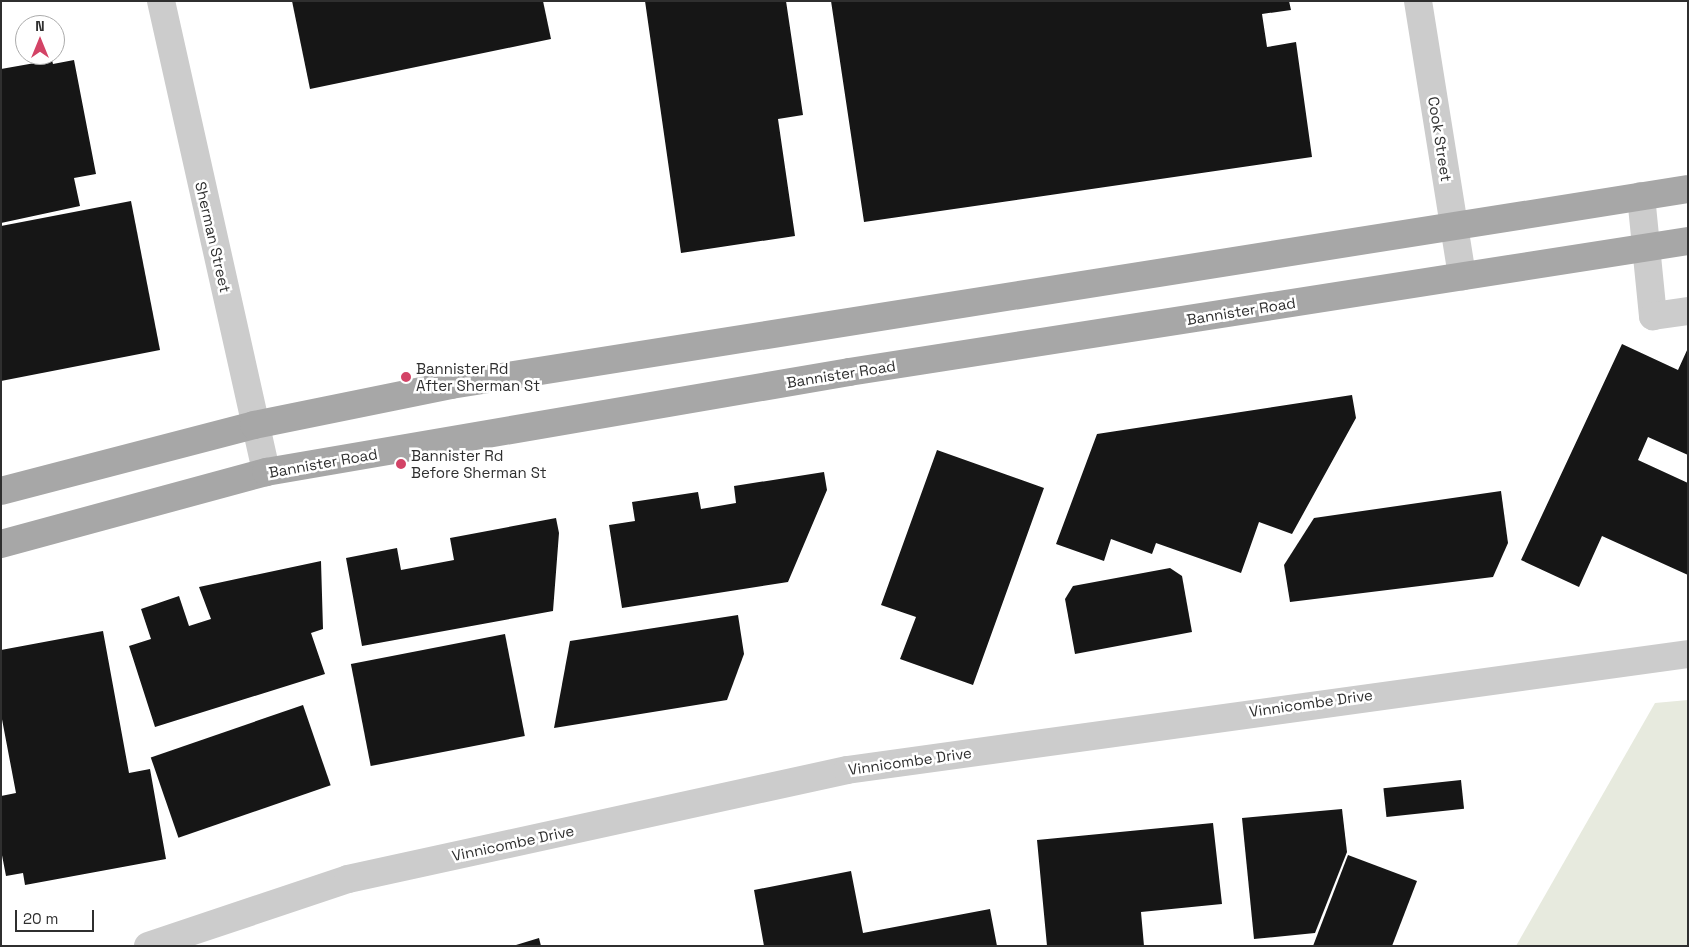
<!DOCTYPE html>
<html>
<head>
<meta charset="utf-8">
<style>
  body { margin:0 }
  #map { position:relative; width:1689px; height:947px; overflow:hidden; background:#fff; font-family:"Space Grotesk",sans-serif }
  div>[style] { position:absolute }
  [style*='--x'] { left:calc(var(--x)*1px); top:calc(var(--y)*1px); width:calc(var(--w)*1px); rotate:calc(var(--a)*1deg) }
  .green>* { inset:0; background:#e7eade }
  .building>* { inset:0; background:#161616; transform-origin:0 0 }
  .minor>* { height:28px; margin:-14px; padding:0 14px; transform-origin:14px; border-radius:14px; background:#ccc }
  .major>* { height:28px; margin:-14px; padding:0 14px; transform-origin:14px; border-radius:14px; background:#a7a7a7 }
  .dots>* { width:14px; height:14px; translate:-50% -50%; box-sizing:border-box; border:2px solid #fff; border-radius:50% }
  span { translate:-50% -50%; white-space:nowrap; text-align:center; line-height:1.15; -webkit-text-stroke:5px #fff; paint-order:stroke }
  .street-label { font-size:15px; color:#2f2f2f }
  .poi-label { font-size:15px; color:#2f2f2f }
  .left { translate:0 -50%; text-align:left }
  .frame { position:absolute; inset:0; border:2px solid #2f2f2f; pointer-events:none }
  .north { position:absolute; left:15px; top:15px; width:50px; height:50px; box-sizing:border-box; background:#fff; border:1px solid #acacac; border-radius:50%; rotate:0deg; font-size:14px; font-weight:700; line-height:20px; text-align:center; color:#2f2f2f }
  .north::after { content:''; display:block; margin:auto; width:18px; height:22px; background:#d34366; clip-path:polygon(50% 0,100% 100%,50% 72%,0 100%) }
  .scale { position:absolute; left:15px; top:910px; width:79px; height:22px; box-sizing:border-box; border:2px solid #2f2f2f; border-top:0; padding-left:6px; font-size:15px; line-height:18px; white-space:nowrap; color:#2f2f2f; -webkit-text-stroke:4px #fff; paint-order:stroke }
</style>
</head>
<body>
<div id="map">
  <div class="green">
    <i style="clip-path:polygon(1688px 700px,1688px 946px,1516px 946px,1655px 703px)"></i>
  </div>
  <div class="building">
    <i style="clip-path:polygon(292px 1px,543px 1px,551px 39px,310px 89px)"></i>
    <i style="clip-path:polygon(645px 1px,786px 1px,803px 115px,778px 119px,795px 236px,681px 253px)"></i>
    <i style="clip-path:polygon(831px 1px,1289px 1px,1291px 10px,1262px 14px,1267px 47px,1296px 42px,1312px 157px,864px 222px)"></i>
    <i style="clip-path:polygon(52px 60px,53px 64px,74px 60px,96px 174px,74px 178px,80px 206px,1px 223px,1px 69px)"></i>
    <i style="clip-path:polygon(131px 201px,160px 350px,1px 381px,1px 226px)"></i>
    <i style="clip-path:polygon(1622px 344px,1678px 370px,1688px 348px,1688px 455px,1648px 437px,1638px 460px,1688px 483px,1688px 575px,1602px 536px,1579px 587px,1521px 560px)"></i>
    <i style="clip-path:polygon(1352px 395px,1356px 418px,1292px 534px,1259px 522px,1241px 573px,1156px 543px,1152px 554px,1111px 539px,1104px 561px,1056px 544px,1097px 434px)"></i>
    <i style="clip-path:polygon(937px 450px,1044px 488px,973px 685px,900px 659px,916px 617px,881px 605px)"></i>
    <i style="clip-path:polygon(824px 472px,827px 490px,788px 582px,622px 608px,609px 525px,635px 521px,632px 502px,698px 492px,701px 509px,736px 503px,734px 486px)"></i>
    <i style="clip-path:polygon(1501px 491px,1508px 543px,1493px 577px,1290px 602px,1284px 565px,1314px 518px)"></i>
    <i style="clip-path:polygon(556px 518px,559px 533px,553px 611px,362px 646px,346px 558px,397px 548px,401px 570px,454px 560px,450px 538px)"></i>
    <i style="clip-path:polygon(321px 561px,323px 629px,311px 633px,325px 674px,155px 727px,129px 646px,151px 639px,141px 609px,179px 596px,189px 626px,211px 619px,199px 587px)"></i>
    <i style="clip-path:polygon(1170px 568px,1182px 576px,1192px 632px,1075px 654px,1065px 599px,1073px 586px)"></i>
    <i style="clip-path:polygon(738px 615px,744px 654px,727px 700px,554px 728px,570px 641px)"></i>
    <i style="clip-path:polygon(103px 631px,129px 773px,150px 769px,166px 859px,25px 885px,23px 873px,6px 876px,1px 850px,1px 796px,16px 793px,1px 714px,1px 650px)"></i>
    <i style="left:505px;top:634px;width:104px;height:157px;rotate:79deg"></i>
    <i style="left:303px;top:705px;width:85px;height:161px;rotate:71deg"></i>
    <i style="left:1461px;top:780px;width:29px;height:78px;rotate:84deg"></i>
    <i style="clip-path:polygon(1342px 809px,1347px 852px,1315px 933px,1254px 939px,1242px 818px)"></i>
    <i style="clip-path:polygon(1213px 823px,1222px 904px,1141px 912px,1144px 946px,1047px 946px,1037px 840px)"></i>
    <i style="clip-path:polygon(1348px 855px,1417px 881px,1392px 946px,1313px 946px)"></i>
    <i style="clip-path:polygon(851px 871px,863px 933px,990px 909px,997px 946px,764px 946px,754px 890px)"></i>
    <i style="clip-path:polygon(539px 938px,541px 946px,516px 946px,516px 945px)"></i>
  </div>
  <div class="minor">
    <i style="--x:161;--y:1;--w:483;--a:77.4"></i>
    <i style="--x:1418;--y:1;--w:279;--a:80.9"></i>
    <i style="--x:1641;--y:196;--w:121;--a:84.3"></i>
    <i style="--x:1653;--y:316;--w:35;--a:-8"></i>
    <i style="--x:148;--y:946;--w:211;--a:-18.5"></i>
    <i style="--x:348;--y:879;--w:511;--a:-12.32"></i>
    <i style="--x:847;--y:770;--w:849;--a:-7.85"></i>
  </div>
  <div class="major">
    <i style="--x:1;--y:491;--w:261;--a:-14.6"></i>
    <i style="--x:254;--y:425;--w:201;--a:-11.5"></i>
    <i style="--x:451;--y:385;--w:1252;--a:-9"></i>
    <i style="--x:1;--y:544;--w:275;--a:-15.2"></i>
    <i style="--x:266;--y:472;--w:592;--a:-9.73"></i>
    <i style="--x:849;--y:372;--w:849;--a:-8.87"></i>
  </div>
  <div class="dots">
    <i style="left:406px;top:377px;background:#d34366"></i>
    <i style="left:401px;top:464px;background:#d34366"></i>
  </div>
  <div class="street-label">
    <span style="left:1440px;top:139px;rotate:81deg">Cook Street</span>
    <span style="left:213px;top:237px;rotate:77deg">Sherman Street</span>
    <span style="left:1241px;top:311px;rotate:-9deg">Bannister Road</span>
    <span style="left:841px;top:374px;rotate:-9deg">Bannister Road</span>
    <span style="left:323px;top:463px;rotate:-10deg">Bannister Road</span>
    <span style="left:1311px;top:703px;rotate:-8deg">Vinnicombe Drive</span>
    <span style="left:910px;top:761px;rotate:-8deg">Vinnicombe Drive</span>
    <span style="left:513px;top:843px;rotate:-12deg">Vinnicombe Drive</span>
  </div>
  <div class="poi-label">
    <span class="left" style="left:416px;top:377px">Bannister Rd<br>After Sherman St</span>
    <span class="left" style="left:411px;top:464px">Bannister Rd<br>Before Sherman St</span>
  </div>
  <div class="frame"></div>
  <div class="north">N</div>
  <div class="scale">20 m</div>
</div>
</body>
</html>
